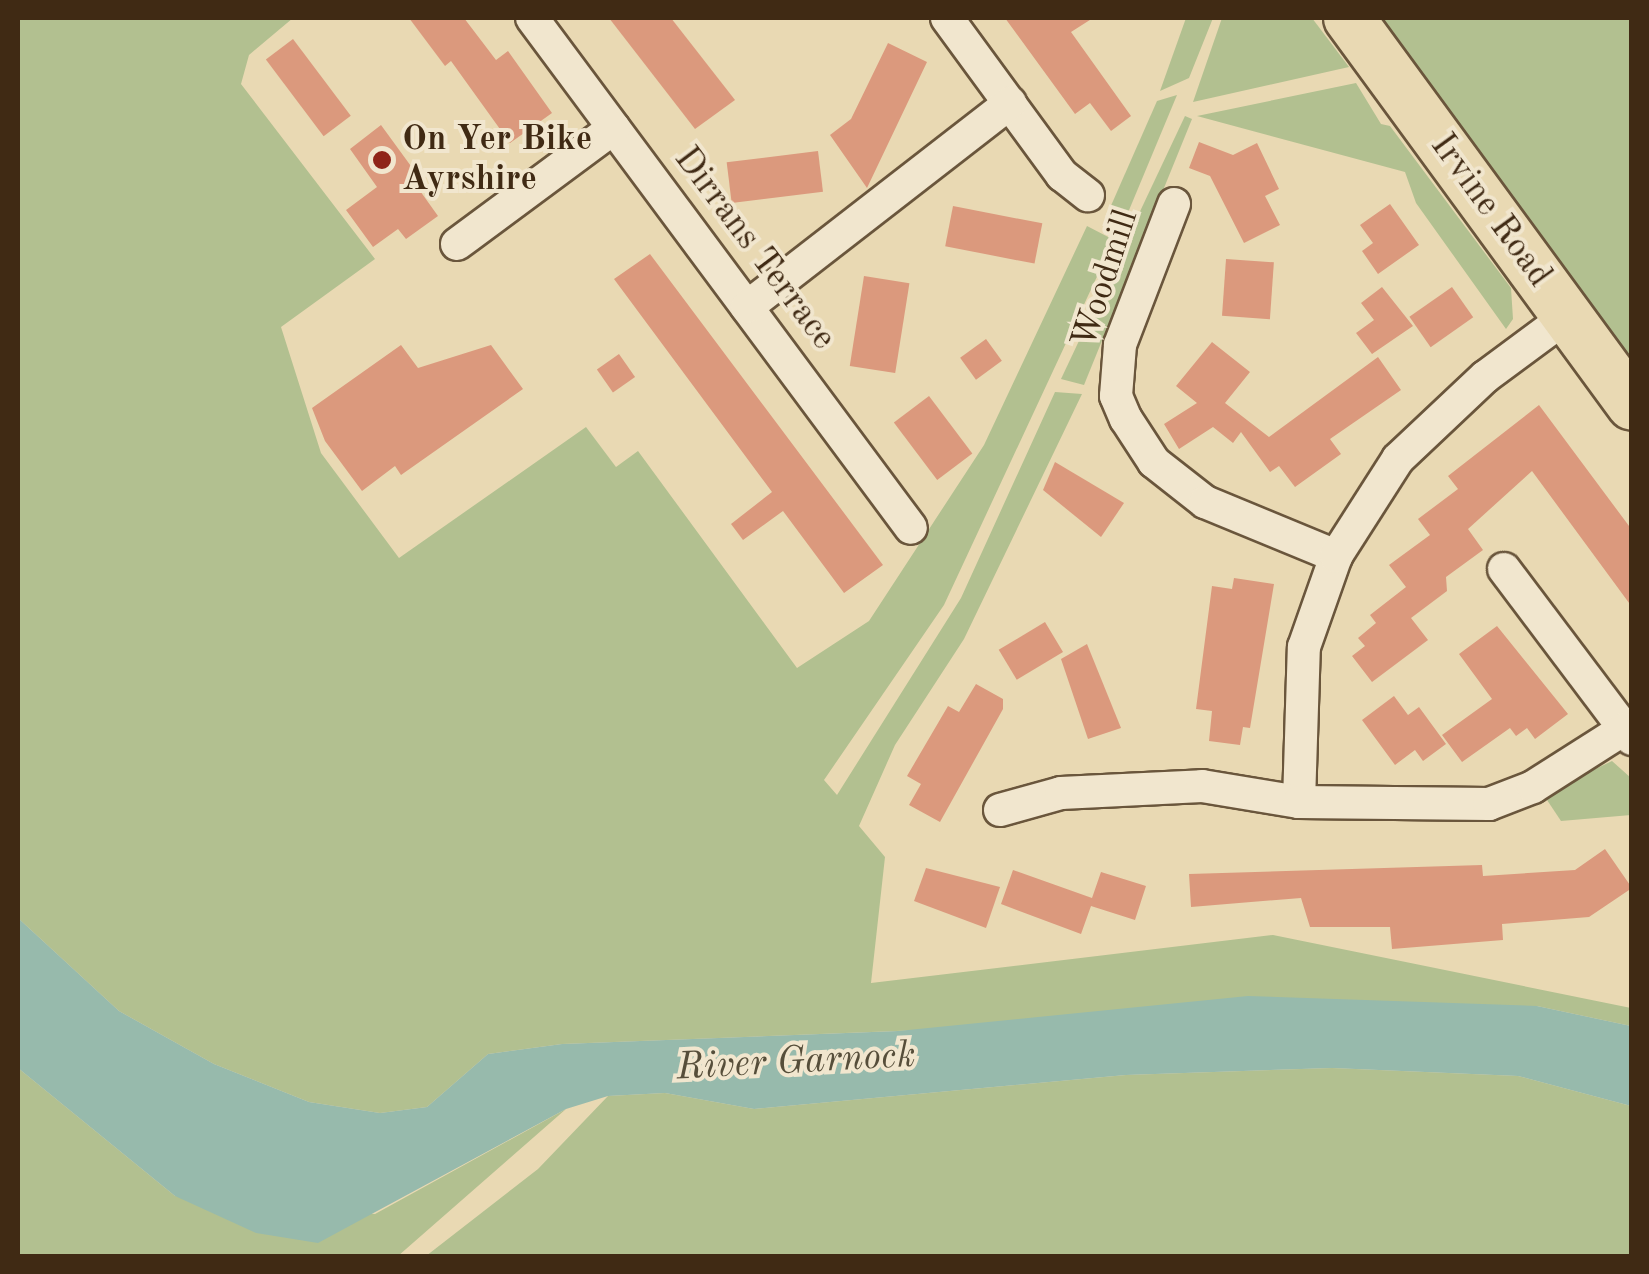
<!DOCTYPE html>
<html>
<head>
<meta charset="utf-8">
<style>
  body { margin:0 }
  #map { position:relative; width:1649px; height:1274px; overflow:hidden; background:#e9d9b3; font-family:"Old Standard TT",serif }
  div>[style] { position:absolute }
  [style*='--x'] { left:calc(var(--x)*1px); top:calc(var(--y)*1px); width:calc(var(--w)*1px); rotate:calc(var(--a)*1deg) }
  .green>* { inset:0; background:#b2c090 }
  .water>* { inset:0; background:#97baac }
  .building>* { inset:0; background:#db997d; transform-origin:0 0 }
  .roads { filter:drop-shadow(2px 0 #6a563c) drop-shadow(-2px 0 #6a563c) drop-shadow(0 2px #6a563c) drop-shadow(0 -2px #6a563c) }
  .street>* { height:32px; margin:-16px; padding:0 16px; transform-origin:16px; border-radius:16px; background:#f1e6ce }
  .primary>* { height:50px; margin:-25px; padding:0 25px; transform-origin:25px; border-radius:25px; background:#e9d9b3 }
  .dots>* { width:28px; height:28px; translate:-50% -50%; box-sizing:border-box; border:5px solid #f1e6ce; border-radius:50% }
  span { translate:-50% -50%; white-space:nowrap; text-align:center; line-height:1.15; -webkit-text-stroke:8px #f1e6ce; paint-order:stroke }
  .poi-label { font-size:35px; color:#402a14; font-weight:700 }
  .left { translate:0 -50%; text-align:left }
  .street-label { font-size:35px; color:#402a14 }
  .water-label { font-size:38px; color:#564e3a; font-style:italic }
  .frame { position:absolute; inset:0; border:20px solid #402a14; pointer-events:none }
</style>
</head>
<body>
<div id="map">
  <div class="green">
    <i style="clip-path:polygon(18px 18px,293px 18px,249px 55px,241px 84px,375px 259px,281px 327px,321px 453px,399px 558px,586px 427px,616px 467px,638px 451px,797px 668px,869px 621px,984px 445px,1087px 226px,1114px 240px,944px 605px,824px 780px,837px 795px,961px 598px,1055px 392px,1082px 394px,964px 639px,895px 745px,859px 826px,885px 857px,871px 983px,1273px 935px,1631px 1008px,1631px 1026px,1537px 1006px,562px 1044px,488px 1054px,427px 1107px,380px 1113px,309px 1102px,214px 1064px,119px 1011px,18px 918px)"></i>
    <i style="clip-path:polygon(1186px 18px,1213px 18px,1189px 78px,1160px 91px)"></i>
    <i style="clip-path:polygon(1222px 18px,1312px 18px,1349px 67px,1193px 102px)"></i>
    <i style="clip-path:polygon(1382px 18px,1631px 18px,1631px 365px)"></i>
    <i style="clip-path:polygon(1356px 83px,1381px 124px,1390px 126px,1511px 288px,1513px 319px,1506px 329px,1416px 203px,1405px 172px,1197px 116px)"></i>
    <i style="clip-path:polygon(1177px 95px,1122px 227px,1106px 217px,1157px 101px)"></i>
    <i style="clip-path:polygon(1185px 116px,1192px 119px,1084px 385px,1061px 379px)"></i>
    <i style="clip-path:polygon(1612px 761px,1631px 778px,1631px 815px,1561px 821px,1543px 794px)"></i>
    <i style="clip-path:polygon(18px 1068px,175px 1196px,375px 1214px,566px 1109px,398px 1256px,18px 1256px)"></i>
    <i style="clip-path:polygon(1332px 1068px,1518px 1076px,1631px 1106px,1631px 1256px,426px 1256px,538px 1169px,608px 1096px,665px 1093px,754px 1109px,1126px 1075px)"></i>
  </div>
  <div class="water">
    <i style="clip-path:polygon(18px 918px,119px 1011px,214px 1064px,309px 1102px,380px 1113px,427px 1107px,488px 1054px,562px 1044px,898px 1031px,1248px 996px,1537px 1006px,1631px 1026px,1631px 1106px,1518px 1076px,1332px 1068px,1126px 1075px,754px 1109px,665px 1093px,608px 1096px,566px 1109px,318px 1243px,256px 1233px,175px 1196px,18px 1068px)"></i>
  </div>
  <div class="building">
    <i style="clip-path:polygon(409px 18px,464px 18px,496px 60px,508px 51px,552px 113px,510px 143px,451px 61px,445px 66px)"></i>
    <i style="clip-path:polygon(609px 18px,671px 18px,735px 100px,695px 129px)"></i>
    <i style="clip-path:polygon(1005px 18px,1093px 18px,1071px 32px,1131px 116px,1111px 131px,1090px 103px,1075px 114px)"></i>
    <i style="left:293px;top:39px;width:96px;height:34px;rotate:53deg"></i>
    <i style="clip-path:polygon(888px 43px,927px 62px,867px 188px,830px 135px,851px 119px)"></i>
    <i style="clip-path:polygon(381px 125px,424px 184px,418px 188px,438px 216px,406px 239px,398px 229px,373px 247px,346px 210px,377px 187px,350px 149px)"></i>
    <i style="clip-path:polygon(1199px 142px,1233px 155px,1257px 143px,1279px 189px,1265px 196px,1280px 225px,1244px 243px,1210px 176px,1189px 168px)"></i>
    <i style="left:818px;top:151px;width:41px;height:92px;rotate:83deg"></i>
    <i style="clip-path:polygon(1390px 204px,1419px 245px,1378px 274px,1362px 251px,1373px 243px,1360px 225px)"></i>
    <i style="left:953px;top:206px;width:91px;height:41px;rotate:11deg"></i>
    <i style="clip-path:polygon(650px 254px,883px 565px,844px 593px,783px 511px,743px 540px,731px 524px,772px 492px,614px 279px)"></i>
    <i style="left:1226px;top:259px;width:48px;height:57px;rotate:4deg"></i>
    <i style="left:864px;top:276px;width:46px;height:91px;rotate:9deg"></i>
    <i style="clip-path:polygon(1382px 287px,1413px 326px,1372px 354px,1356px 333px,1374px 320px,1361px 303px)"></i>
    <i style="left:1452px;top:287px;width:37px;height:52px;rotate:55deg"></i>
    <i style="left:986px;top:339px;width:27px;height:32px;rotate:54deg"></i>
    <i style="clip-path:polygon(1212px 342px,1250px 372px,1225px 403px,1269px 437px,1378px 357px,1401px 390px,1330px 439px,1341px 454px,1295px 487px,1279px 466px,1270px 472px,1241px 432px,1233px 443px,1213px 427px,1179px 449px,1164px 424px,1197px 403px,1176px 386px)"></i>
    <i style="clip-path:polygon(401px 345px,418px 368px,491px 345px,523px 389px,401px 475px,395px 466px,362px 491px,325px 441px,312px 408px)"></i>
    <i style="left:619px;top:354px;width:28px;height:27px;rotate:55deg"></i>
    <i style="left:929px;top:396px;width:72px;height:44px;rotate:53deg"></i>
    <i style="clip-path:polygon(1539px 405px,1632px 530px,1632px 607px,1532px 471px,1468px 529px,1483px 550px,1446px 577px,1447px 591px,1411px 618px,1428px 640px,1372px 682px,1352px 656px,1365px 646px,1358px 638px,1376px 623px,1370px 615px,1406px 587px,1389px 565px,1430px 535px,1418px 519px,1458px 489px,1448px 476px)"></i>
    <i style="clip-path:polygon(1055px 462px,1124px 503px,1101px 537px,1043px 490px)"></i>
    <i style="clip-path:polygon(1234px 578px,1274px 584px,1250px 728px,1243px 727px,1240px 745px,1209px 741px,1212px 711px,1196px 709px,1212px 586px,1232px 589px)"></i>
    <i style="left:1045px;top:622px;width:35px;height:54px;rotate:59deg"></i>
    <i style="clip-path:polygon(1497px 626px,1568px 714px,1535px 739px,1527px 728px,1516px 736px,1510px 728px,1462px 762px,1442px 735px,1492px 699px,1459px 654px)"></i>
    <i style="clip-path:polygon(1087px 644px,1121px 728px,1088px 739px,1061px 659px)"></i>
    <i style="clip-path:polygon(976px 684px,1003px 699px,1003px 709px,940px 822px,909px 805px,921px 784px,907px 776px,948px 706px,959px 712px)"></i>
    <i style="clip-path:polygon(1394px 696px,1408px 715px,1419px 707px,1446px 744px,1423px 761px,1415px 750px,1395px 765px,1362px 720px)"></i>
    <i style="clip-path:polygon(1605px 849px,1632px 888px,1589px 917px,1502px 924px,1503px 940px,1392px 949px,1390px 927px,1310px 927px,1301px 898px,1191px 907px,1189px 874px,1482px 865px,1483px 876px,1575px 870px)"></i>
    <i style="clip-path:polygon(926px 868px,1000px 887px,986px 928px,914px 901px)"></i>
    <i style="clip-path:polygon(1013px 870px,1092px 898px,1101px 872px,1146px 886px,1135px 920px,1091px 906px,1081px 934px,1001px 904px)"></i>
  </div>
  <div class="roads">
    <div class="street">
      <i style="--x:532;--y:18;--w:635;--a:53.38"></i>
      <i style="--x:947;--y:18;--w:195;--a:53.8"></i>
      <i style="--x:1062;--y:175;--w:33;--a:38"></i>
      <i style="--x:1174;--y:204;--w:151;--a:111"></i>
      <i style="--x:1120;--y:345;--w:51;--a:94.5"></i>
      <i style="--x:1116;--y:396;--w:25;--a:67"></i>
      <i style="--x:1126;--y:419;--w:51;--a:56.9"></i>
      <i style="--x:1154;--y:462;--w:65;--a:38.1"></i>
      <i style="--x:1205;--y:502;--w:142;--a:22.4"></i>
      <i style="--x:457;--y:244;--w:195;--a:-36.5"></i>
      <i style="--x:747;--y:307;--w:333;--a:-37.8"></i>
      <i style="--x:1504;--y:569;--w:213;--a:53"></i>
      <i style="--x:1299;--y:802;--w:155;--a:-88.2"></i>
      <i style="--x:1304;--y:647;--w:96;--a:-70.6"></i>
      <i style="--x:1336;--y:556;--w:115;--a:-57.4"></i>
      <i style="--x:1398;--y:459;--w:120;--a:-43.3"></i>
      <i style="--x:1485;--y:377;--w:101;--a:-36.5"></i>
      <i style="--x:1000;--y:810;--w:63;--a:-15.6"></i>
      <i style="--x:1061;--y:793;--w:141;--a:-2.8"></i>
      <i style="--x:1202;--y:786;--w:98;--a:9.4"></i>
      <i style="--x:1299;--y:802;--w:190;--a:0.6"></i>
      <i style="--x:1489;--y:804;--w:47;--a:-21.1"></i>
      <i style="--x:1533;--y:787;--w:108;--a:-32.5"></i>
    </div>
    <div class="primary">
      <i style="--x:1349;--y:18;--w:479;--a:53.8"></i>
    </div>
  </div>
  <div class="dots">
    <i style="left:382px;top:160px;background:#8f2418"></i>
  </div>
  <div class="poi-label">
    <span class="left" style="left:402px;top:160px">On Yer Bike<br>Ayrshire</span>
  </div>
  <div class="street-label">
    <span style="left:1490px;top:211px;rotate:54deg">Irvine Road</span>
    <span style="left:754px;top:249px;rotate:53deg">Dirrans Terrace</span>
    <span style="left:1106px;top:279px;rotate:-72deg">Woodmill</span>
  </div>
  <div class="water-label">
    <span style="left:796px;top:1063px;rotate:-3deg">River Garnock</span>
  </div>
  <div class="frame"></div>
</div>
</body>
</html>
